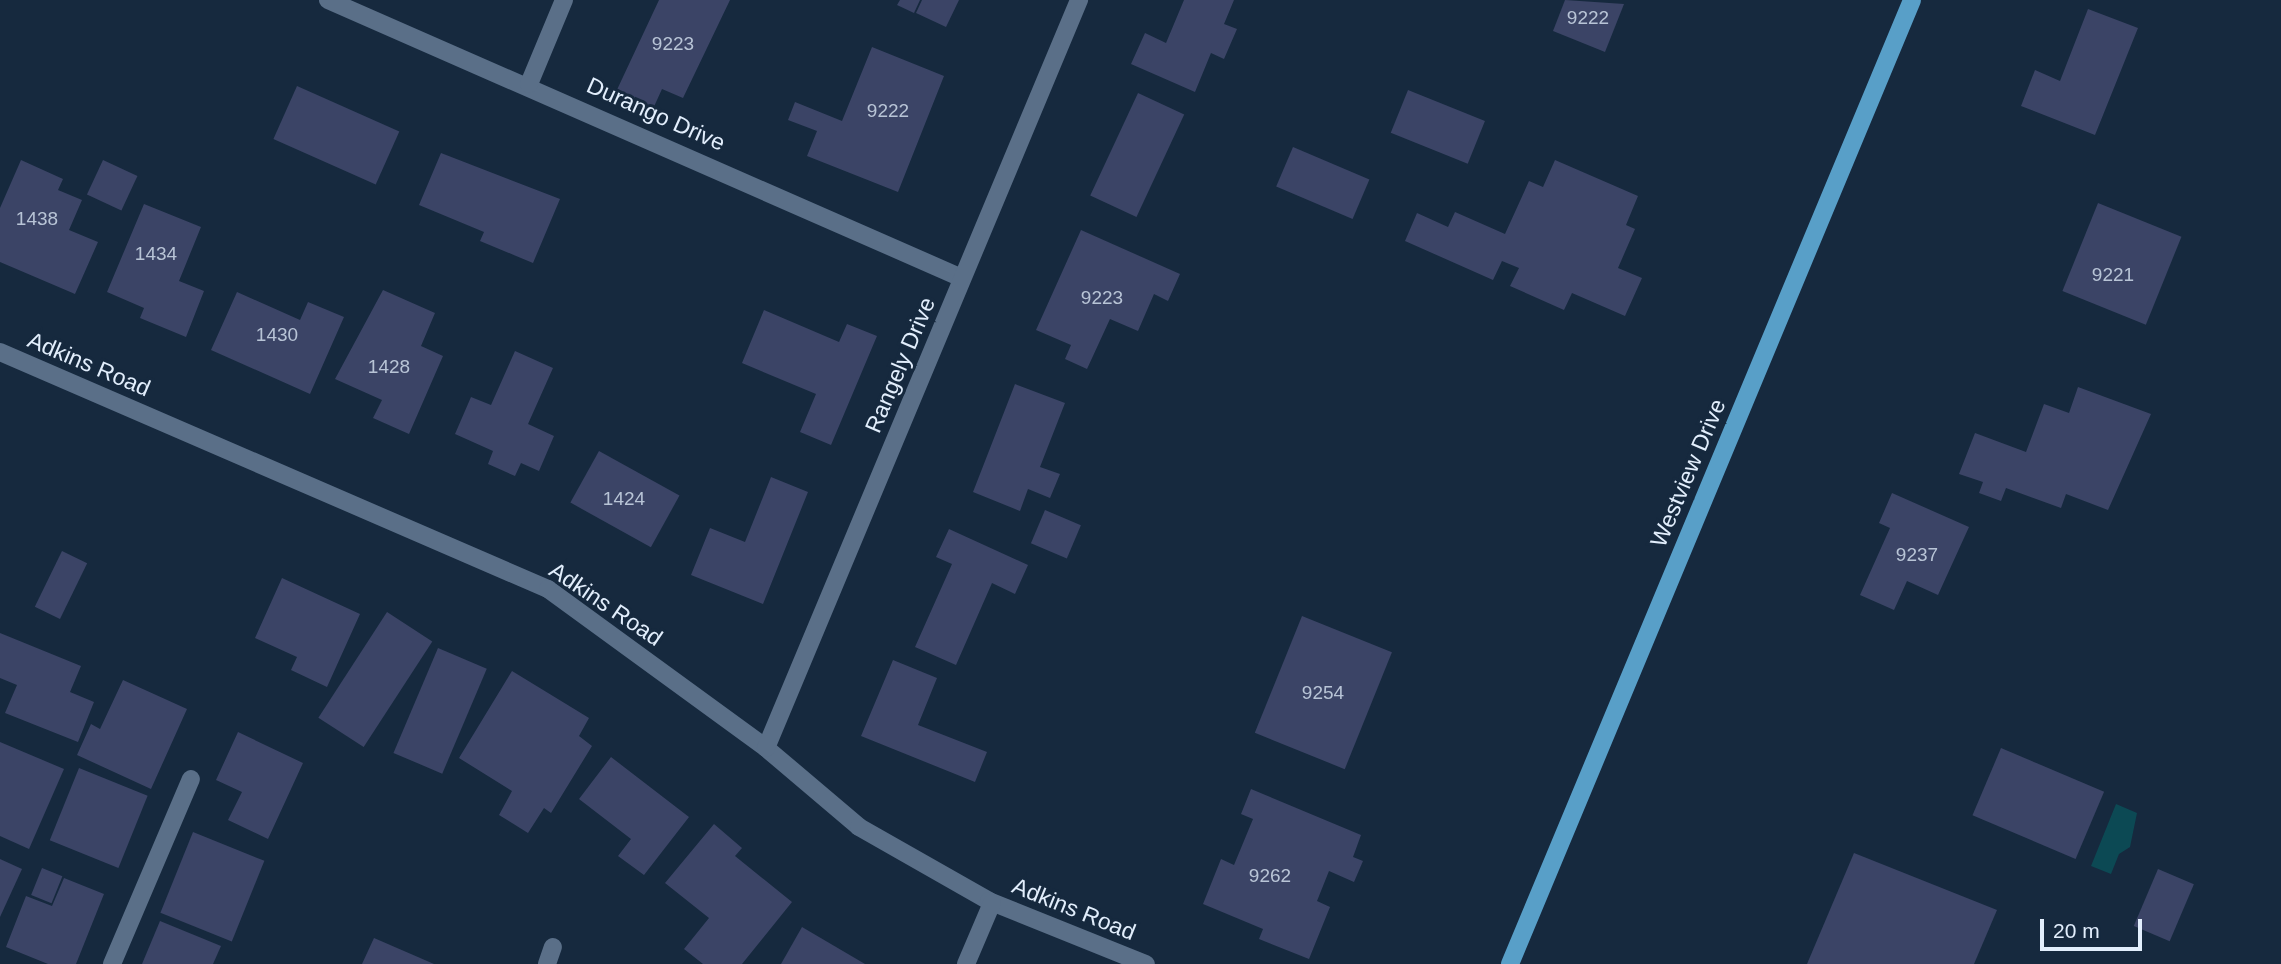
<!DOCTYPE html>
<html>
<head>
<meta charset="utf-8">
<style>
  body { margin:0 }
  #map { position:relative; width:2281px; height:964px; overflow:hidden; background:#16293e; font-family:Helvetica,sans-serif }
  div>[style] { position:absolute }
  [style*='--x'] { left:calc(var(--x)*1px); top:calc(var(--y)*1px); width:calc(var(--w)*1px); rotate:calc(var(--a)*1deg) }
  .water>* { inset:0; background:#0c4954 }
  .building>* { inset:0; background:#3b4466; transform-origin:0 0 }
  .minor>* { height:18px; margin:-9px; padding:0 9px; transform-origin:9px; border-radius:9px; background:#5a6f88 }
  .major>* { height:18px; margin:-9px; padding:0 9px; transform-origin:9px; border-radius:9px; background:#589fc8 }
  span { translate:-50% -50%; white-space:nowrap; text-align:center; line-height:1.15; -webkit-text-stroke:6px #16293e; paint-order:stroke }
  .number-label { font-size:19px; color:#b8c4d6 }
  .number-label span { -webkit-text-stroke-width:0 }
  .street-label { font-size:23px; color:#e2eefc }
  .scale { position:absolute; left:2040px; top:919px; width:102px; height:32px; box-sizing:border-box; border:4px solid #e2eefc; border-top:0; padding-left:9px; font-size:21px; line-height:24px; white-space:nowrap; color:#e2eefc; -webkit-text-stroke:5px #16293e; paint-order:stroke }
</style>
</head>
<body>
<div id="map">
  <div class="water">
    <i style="clip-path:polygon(2116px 804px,2137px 813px,2130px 847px,2119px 854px,2111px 874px,2091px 866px)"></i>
  </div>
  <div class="building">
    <i style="clip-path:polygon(659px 0,730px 0,683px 98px,662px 89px,652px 111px,615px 94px)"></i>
    <i style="clip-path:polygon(900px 0,920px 0,914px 13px,897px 5px)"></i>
    <i style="clip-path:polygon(922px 0,959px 0,946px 27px,916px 13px)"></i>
    <i style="clip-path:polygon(1184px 0,1234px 0,1224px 24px,1237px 29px,1224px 59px,1211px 53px,1195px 92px,1131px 64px,1145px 33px,1166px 43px)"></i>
    <i style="clip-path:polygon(1565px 0,1624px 4px,1605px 52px,1553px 31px)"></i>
    <i style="clip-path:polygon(2088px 9px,2138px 28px,2095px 135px,2021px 106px,2035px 70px,2060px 81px)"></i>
    <i style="clip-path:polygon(872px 47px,944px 76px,898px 192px,807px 156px,817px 131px,788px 120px,795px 102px,842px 121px)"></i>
    <i style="left:297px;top:86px;width:112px;height:58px;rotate:24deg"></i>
    <i style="left:1408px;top:90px;width:83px;height:46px;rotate:22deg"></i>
    <i style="left:1138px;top:93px;width:51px;height:113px;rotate:25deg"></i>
    <i style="left:1293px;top:147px;width:83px;height:43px;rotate:23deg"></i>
    <i style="clip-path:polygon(441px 153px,560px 199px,533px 263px,480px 241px,484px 232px,419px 205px)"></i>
    <i style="clip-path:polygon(21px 160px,63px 179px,58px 190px,82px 200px,69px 230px,98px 242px,75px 294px,0 262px,0 208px)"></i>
    <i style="left:103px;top:160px;width:38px;height:38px;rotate:25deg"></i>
    <i style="clip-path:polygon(1555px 160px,1638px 196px,1626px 225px,1635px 229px,1618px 268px,1642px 278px,1625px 316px,1572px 293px,1564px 310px,1510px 286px,1519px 268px,1502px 261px,1493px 280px,1405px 241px,1417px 213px,1448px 227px,1455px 212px,1505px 234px,1529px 181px,1543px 187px)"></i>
    <i style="left:2098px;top:203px;width:90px;height:95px;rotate:22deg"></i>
    <i style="clip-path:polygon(144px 204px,201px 227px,179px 281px,204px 291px,186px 337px,140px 318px,144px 308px,107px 292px)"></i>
    <i style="clip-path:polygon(1081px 230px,1180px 274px,1168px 301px,1154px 294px,1138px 331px,1110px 319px,1087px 369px,1065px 359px,1071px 345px,1036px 330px)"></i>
    <i style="clip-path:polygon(383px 290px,435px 313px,421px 346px,443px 356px,409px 434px,373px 418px,382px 400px,335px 379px)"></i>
    <i style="clip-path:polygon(237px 292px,300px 320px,308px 302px,344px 317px,310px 394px,211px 350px)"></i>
    <i style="clip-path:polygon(764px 310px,839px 342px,847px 324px,877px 336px,831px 445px,800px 432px,816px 394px,742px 363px)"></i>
    <i style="clip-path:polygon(515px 351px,553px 368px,528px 424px,554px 436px,539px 471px,521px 463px,515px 476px,488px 464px,493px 451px,455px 434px,471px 397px,491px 405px)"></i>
    <i style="clip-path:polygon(1015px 384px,1065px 403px,1040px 467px,1060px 474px,1050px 498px,1028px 489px,1020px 511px,973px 492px)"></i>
    <i style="clip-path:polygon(2078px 387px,2151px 414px,2108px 510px,2066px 494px,2061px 508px,2006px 488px,2001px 501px,1979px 493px,1983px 482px,1959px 474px,1975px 433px,2026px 452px,2044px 404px,2069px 413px)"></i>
    <i style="left:599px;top:451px;width:92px;height:59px;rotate:29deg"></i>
    <i style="clip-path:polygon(771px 477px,808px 492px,763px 604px,691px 575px,710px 528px,745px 542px)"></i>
    <i style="clip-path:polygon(1892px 493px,1969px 527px,1938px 595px,1907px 581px,1894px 610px,1860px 595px,1890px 528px,1879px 523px)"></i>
    <i style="left:1045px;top:510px;width:39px;height:36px;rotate:23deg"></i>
    <i style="clip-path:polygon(949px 529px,1028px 565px,1015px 594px,992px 583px,956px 665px,915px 647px,952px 564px,936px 557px)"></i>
    <i style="left:62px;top:551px;width:28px;height:62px;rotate:26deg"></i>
    <i style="clip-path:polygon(282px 578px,360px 614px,327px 687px,291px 670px,297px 657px,255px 638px)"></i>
    <i style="left:387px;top:612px;width:54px;height:126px;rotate:33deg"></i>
    <i style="left:1302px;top:616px;width:97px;height:126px;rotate:22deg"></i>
    <i style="clip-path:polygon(0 633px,81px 666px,70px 692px,94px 702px,78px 742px,5px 713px,17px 685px,0 678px)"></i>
    <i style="left:438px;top:648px;width:53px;height:114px;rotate:23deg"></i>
    <i style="clip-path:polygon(893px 660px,937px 678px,918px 725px,987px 752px,975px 782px,861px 736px)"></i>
    <i style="clip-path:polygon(512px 671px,589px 718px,579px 736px,592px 746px,551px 813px,544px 808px,528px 833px,499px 815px,512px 791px,459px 758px)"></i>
    <i style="clip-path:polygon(123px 680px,187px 709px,151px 789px,77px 755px,91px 724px,100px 729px)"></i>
    <i style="clip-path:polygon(238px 732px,303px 763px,268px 839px,228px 820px,242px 792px,216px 780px)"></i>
    <i style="clip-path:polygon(0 742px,64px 769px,29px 849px,0 836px)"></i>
    <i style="left:2001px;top:748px;width:112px;height:73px;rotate:23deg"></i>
    <i style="clip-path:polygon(611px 757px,689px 817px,644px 875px,618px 856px,631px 839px,579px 799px)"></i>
    <i style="left:79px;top:768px;width:74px;height:78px;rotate:22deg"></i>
    <i style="clip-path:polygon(1251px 789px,1361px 835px,1353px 857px,1363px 861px,1354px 882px,1329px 871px,1317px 901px,1330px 907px,1309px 959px,1259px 939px,1263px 929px,1203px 904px,1221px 859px,1234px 865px,1253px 819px,1241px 814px)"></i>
    <i style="clip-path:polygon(714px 824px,742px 848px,735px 856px,792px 902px,742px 964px,703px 964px,684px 949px,709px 918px,665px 883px)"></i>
    <i style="left:193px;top:832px;width:77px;height:87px;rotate:22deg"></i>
    <i style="clip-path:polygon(1854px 853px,1997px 910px,1974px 964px,1807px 964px)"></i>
    <i style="clip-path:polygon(0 859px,22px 869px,0 917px)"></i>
    <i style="left:42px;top:868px;width:22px;height:29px;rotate:22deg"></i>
    <i style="left:2158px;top:869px;width:39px;height:62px;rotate:23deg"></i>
    <i style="clip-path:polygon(64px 878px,104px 894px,76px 964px,48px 964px,6px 947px,26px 896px,52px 906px)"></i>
    <i style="clip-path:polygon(160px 921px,221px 946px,213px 964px,142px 964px)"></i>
    <i style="clip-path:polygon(802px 927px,865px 964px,781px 964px)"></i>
    <i style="clip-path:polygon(374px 938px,434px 964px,362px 964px)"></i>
  </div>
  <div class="minor">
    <i style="--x:328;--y:0;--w:692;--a:23.68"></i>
    <i style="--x:529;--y:84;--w:91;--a:-67.4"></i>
    <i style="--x:0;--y:352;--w:597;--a:23.39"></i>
    <i style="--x:548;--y:589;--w:270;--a:36.1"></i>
    <i style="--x:766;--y:748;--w:122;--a:40.3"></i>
    <i style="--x:859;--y:827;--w:150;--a:29.6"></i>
    <i style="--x:989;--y:901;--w:169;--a:21.9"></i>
    <i style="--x:766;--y:748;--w:811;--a:-67.29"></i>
    <i style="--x:112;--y:964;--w:201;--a:-66.9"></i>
    <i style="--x:547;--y:964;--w:18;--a:-71"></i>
    <i style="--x:966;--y:964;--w:66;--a:-66.9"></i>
  </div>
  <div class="major">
    <i style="--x:1510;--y:964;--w:1044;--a:-67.36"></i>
  </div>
  <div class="number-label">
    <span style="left:1588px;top:18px">9222</span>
    <span style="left:673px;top:44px">9223</span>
    <span style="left:888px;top:111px">9222</span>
    <span style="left:37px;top:219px">1438</span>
    <span style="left:156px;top:254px">1434</span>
    <span style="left:2113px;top:275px">9221</span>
    <span style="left:1102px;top:298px">9223</span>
    <span style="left:277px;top:335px">1430</span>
    <span style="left:389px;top:367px">1428</span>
    <span style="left:624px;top:499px">1424</span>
    <span style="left:1917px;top:555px">9237</span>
    <span style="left:1323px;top:693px">9254</span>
    <span style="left:1270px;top:876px">9262</span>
  </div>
  <div class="street-label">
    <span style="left:656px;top:114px;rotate:24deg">Durango Drive</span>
    <span style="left:89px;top:364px;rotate:23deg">Adkins Road</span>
    <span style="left:900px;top:365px;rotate:-67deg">Rangely Drive</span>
    <span style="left:1688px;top:473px;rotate:-67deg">Westview Drive</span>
    <span style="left:606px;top:604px;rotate:34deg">Adkins Road</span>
    <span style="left:1074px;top:909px;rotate:22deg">Adkins Road</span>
  </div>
  <div class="scale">20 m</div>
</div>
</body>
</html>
